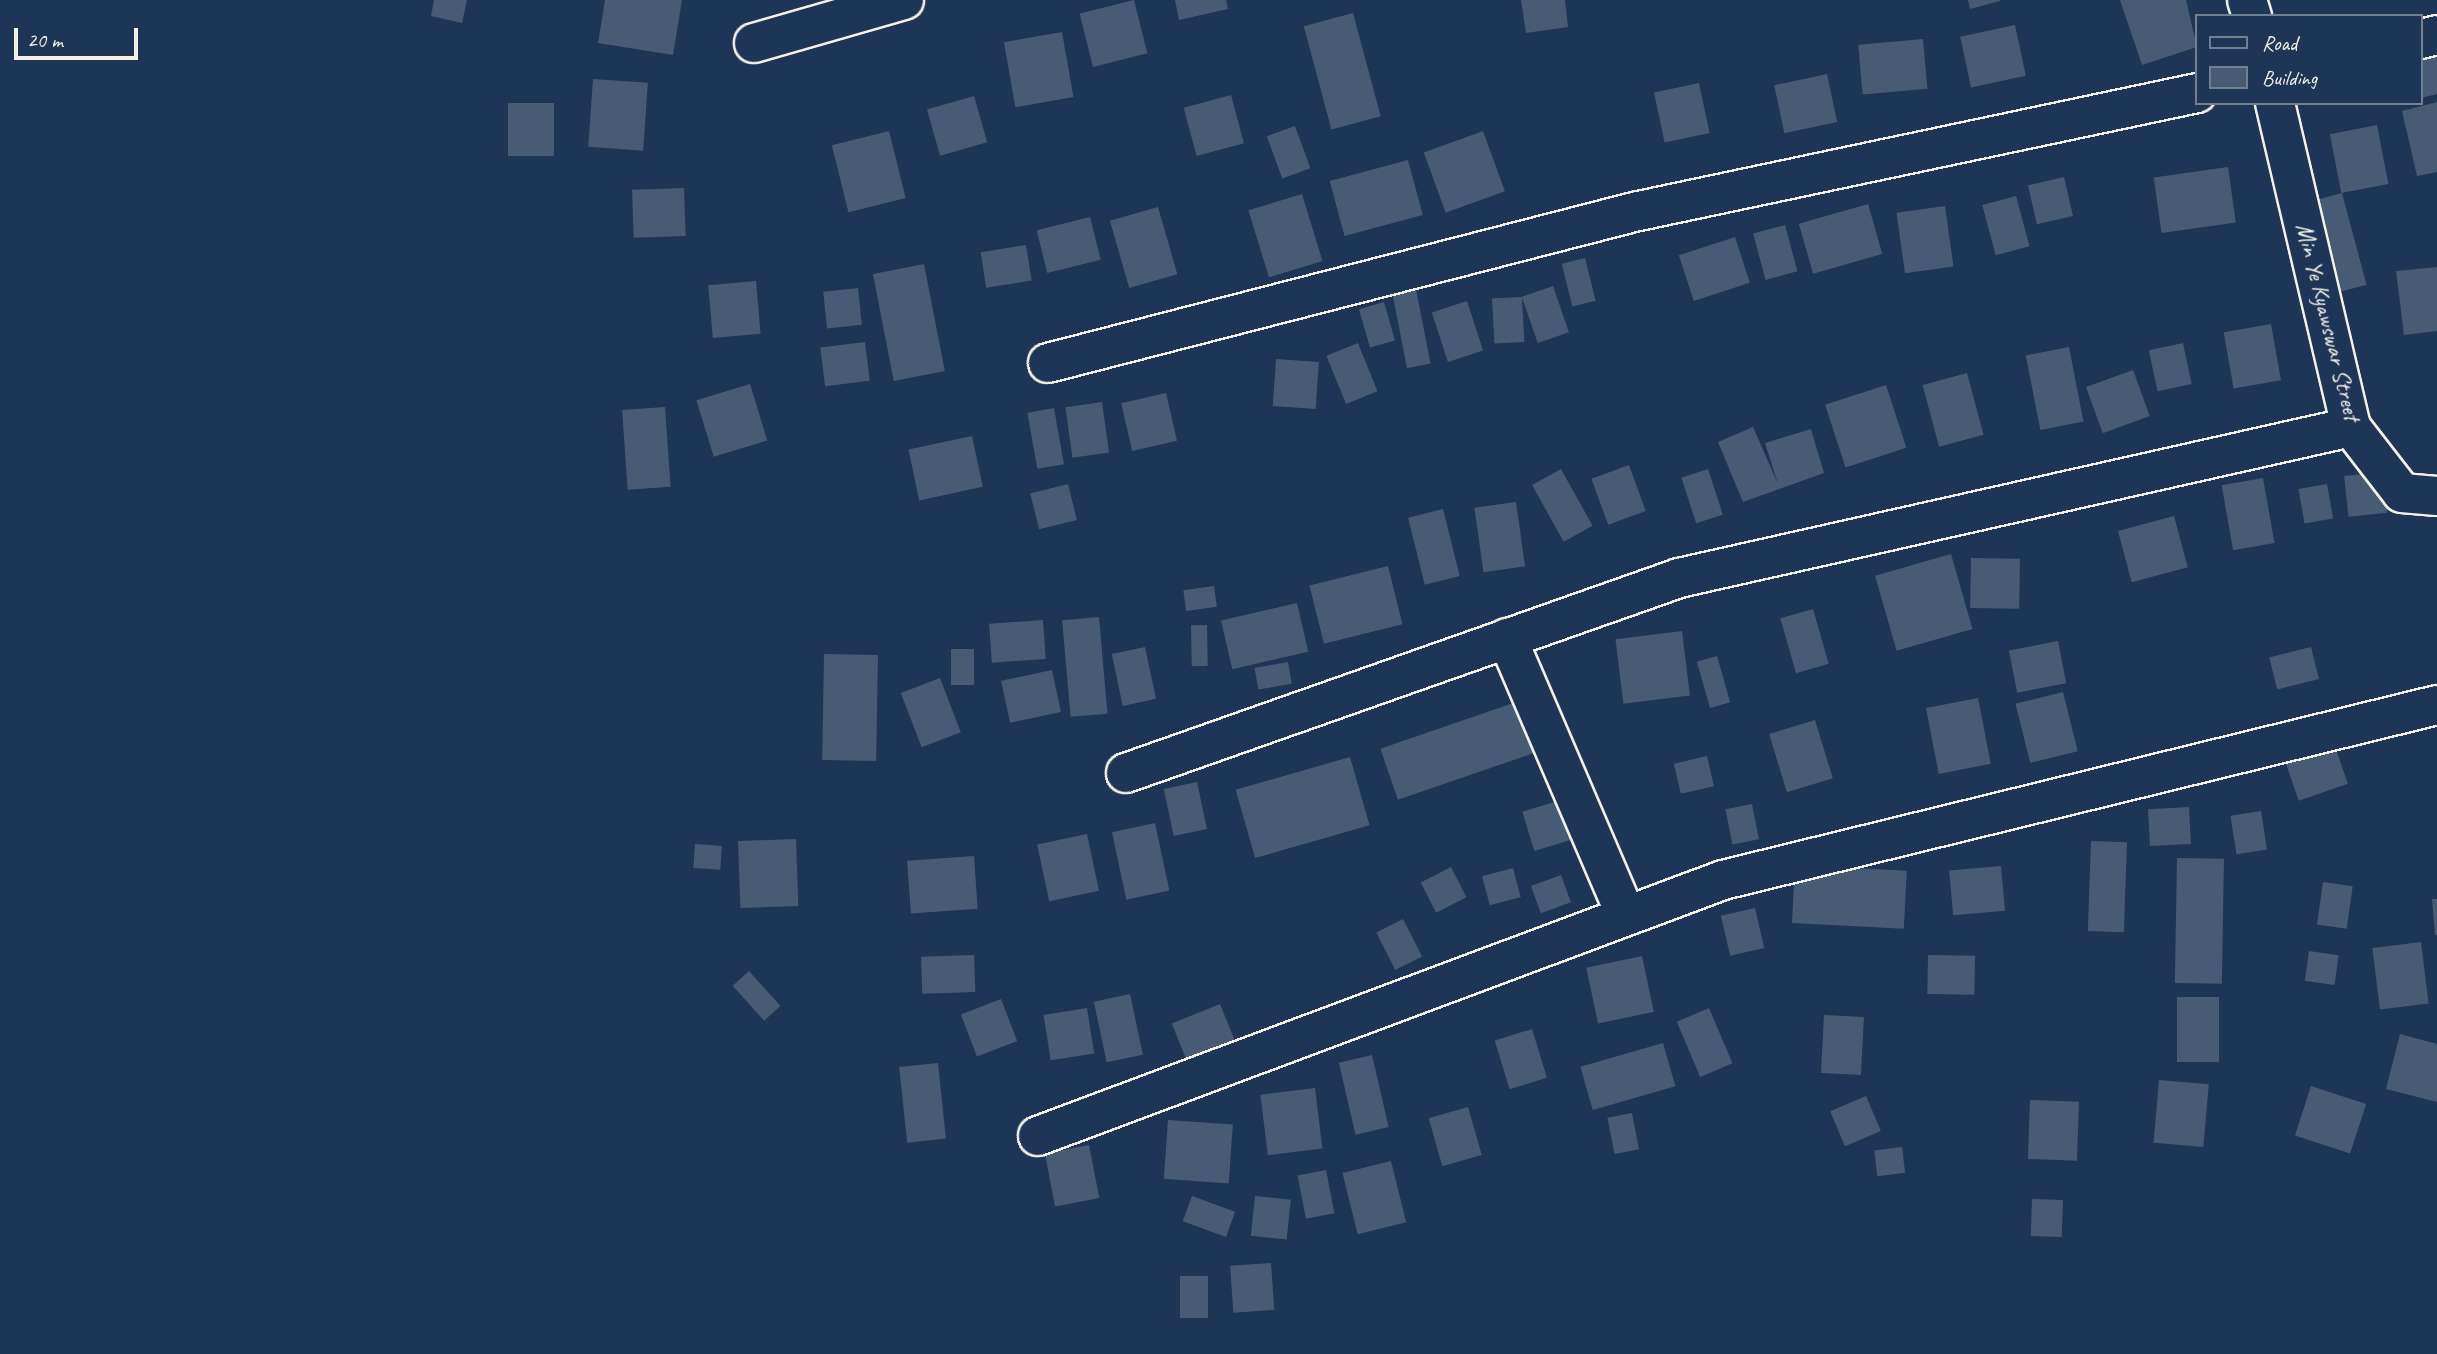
<!DOCTYPE html>
<html>
<head>
<meta charset="utf-8">
<style>
  body { margin:0 }
  #map { position:relative; width:2437px; height:1354px; overflow:hidden; background:#1d3557; font-family:Caveat,sans-serif }
  div>[style] { position:absolute }
  [style*='--x'] { left:calc(var(--x)*1px); top:calc(var(--y)*1px); width:calc(var(--w)*1px); rotate:calc(var(--a)*1deg) }
  .building>* { inset:0; background:#485b74; transform-origin:0 0 }
  .roads { filter:drop-shadow(2px 0 #f4f1e8) drop-shadow(-2px 0 #f4f1e8) drop-shadow(0 2px #f4f1e8) drop-shadow(0 -2px #f4f1e8) }
  .minor>* { height:38px; margin:-19px; padding:0 19px; transform-origin:19px; border-radius:19px; background:#1d3557 }
  span { translate:-50% -50%; white-space:nowrap; text-align:center; line-height:1.15; -webkit-text-stroke:5px #1d3557; paint-order:stroke }
  .street-label { font-size:24px; color:#f4f1e8 }
  .legend { position:absolute; left:2195px; top:14px; width:228px; height:91px; box-sizing:border-box; background:#1d3557; border:2px solid #738091; margin:0; padding:9px 12px; list-style:none; font-size:21px; color:#f4f1e8 }
  .legend li { display:flex; align-items:center; gap:14px; height:35px }
  .legend b { width:35px; border:2px solid #738091 }
  .scale { position:absolute; left:14px; top:28px; width:124px; height:32px; box-sizing:border-box; border:4px solid #f4f1e8; border-top:0; padding-left:9px; font-size:21px; line-height:24px; white-space:nowrap; color:#f4f1e8; -webkit-text-stroke:5px #1d3557; paint-order:stroke }
</style>
</head>
<body>
<div id="map">
  <div class="building">
    <i style="clip-path:polygon(434px 0,467px 0,462px 23px,431px 16px)"></i>
    <i style="clip-path:polygon(605px 0,682px 0,673px 55px,598px 43px)"></i>
    <i style="left:1134px;top:0;width:55px;height:56px;rotate:76deg"></i>
    <i style="clip-path:polygon(1175px 0,1226px 0,1228px 9px,1179px 20px)"></i>
    <i style="clip-path:polygon(1521px 0,1565px 0,1568px 27px,1526px 33px)"></i>
    <i style="clip-path:polygon(1968px 0,2000px 0,2000px 1px,1970px 9px)"></i>
    <i style="clip-path:polygon(2120px 0,2186px 0,2197px 47px,2142px 65px)"></i>
    <i style="left:1353px;top:13px;width:107px;height:51px;rotate:75deg"></i>
    <i style="left:2015px;top:25px;width:52px;height:56px;rotate:78deg"></i>
    <i style="left:1062px;top:32px;width:66px;height:59px;rotate:80deg"></i>
    <i style="left:1923px;top:39px;width:50px;height:65px;rotate:85deg"></i>
    <i style="clip-path:polygon(2437px 52px,2437px 94px,2421px 98px,2421px 56px)"></i>
    <i style="left:1827px;top:74px;width:49px;height:54px;rotate:78deg"></i>
    <i style="left:593px;top:79px;width:55px;height:68px;rotate:4deg"></i>
    <i style="left:1699px;top:83px;width:51px;height:46px;rotate:78deg"></i>
    <i style="left:1231px;top:95px;width:50px;height:49px;rotate:75deg"></i>
    <i style="left:974px;top:96px;width:48px;height:49px;rotate:74deg"></i>
    <i style="clip-path:polygon(2437px 102px,2437px 172px,2417px 176px,2402px 111px)"></i>
    <i style="left:508px;top:103px;width:46px;height:53px"></i>
    <i style="left:2377px;top:125px;width:60px;height:48px;rotate:79deg"></i>
    <i style="left:1295px;top:126px;width:45px;height:30px;rotate:70deg"></i>
    <i style="left:889px;top:131px;width:69px;height:59px;rotate:76deg"></i>
    <i style="left:1483px;top:131px;width:64px;height:63px;rotate:70deg"></i>
    <i style="left:1408px;top:160px;width:57px;height:81px;rotate:75deg"></i>
    <i style="left:2228px;top:167px;width:56px;height:75px;rotate:82deg"></i>
    <i style="left:2064px;top:177px;width:40px;height:37px;rotate:77deg"></i>
    <i style="left:684px;top:188px;width:48px;height:52px;rotate:88deg"></i>
    <i style="left:2342px;top:193px;width:95px;height:35px;rotate:75deg"></i>
    <i style="left:1302px;top:194px;width:70px;height:56px;rotate:73deg"></i>
    <i style="left:2016px;top:196px;width:52px;height:35px;rotate:75deg"></i>
    <i style="left:1868px;top:204px;width:52px;height:72px;rotate:74deg"></i>
    <i style="left:1945px;top:206px;width:61px;height:49px;rotate:82deg"></i>
    <i style="left:1158px;top:207px;width:70px;height:50px;rotate:74deg"></i>
    <i style="left:1090px;top:217px;width:44px;height:55px;rotate:76deg"></i>
    <i style="left:1785px;top:225px;width:48px;height:33px;rotate:75deg"></i>
    <i style="left:1735px;top:237px;width:48px;height:59px;rotate:72deg"></i>
    <i style="left:1026px;top:245px;width:36px;height:46px;rotate:81deg"></i>
    <i style="left:1585px;top:258px;width:44px;height:24px;rotate:76deg"></i>
    <i style="left:924px;top:264px;width:109px;height:52px;rotate:79deg"></i>
    <i style="clip-path:polygon(2437px 267px,2437px 331px,2404px 335px,2396px 271px)"></i>
    <i style="left:756px;top:281px;width:53px;height:48px;rotate:85deg"></i>
    <i style="left:1553px;top:286px;width:49px;height:33px;rotate:71deg"></i>
    <i style="left:858px;top:288px;width:37px;height:35px;rotate:84deg"></i>
    <i style="left:1416px;top:289px;width:76px;height:24px;rotate:79deg"></i>
    <i style="left:1522px;top:297px;width:45px;height:30px;rotate:87deg"></i>
    <i style="left:1467px;top:301px;width:52px;height:37px;rotate:72deg"></i>
    <i style="left:1384px;top:302px;width:40px;height:26px;rotate:74deg"></i>
    <i style="left:2271px;top:324px;width:57px;height:48px;rotate:80deg"></i>
    <i style="left:865px;top:342px;width:39px;height:45px;rotate:83deg"></i>
    <i style="left:1358px;top:343px;width:52px;height:34px;rotate:68deg"></i>
    <i style="left:2183px;top:343px;width:42px;height:35px;rotate:78deg"></i>
    <i style="left:2069px;top:347px;width:76px;height:44px;rotate:79deg"></i>
    <i style="left:1276px;top:359px;width:43px;height:47px;rotate:4deg"></i>
    <i style="left:2133px;top:370px;width:49px;height:50px;rotate:70deg"></i>
    <i style="left:1967px;top:373px;width:64px;height:46px;rotate:75deg"></i>
    <i style="left:750px;top:384px;width:59px;height:56px;rotate:73deg"></i>
    <i style="left:1886px;top:385px;width:66px;height:64px;rotate:72deg"></i>
    <i style="left:1166px;top:393px;width:49px;height:46px;rotate:77deg"></i>
    <i style="left:1102px;top:402px;width:51px;height:37px;rotate:82deg"></i>
    <i style="left:665px;top:407px;width:80px;height:43px;rotate:86deg"></i>
    <i style="left:1054px;top:408px;width:57px;height:27px;rotate:80deg"></i>
    <i style="clip-path:polygon(1753px 427px,1778px 484px,1765px 443px,1811px 429px,1824px 473px,1743px 502px,1718px 442px)"></i>
    <i style="left:972px;top:436px;width:52px;height:65px;rotate:78deg"></i>
    <i style="left:1629px;top:465px;width:49px;height:40px;rotate:70deg"></i>
    <i style="left:1561px;top:469px;width:65px;height:33px;rotate:61deg"></i>
    <i style="left:1708px;top:469px;width:48px;height:28px;rotate:72deg"></i>
    <i style="left:2383px;top:472px;width:41px;height:39px;rotate:84deg"></i>
    <i style="left:2263px;top:478px;width:66px;height:42px;rotate:80deg"></i>
    <i style="left:1068px;top:484px;width:37px;height:39px;rotate:76deg"></i>
    <i style="left:2327px;top:484px;width:35px;height:29px;rotate:80deg"></i>
    <i style="left:1516px;top:502px;width:65px;height:42px;rotate:82deg"></i>
    <i style="left:1443px;top:509px;width:69px;height:36px;rotate:76deg"></i>
    <i style="left:2174px;top:516px;width:53px;height:58px;rotate:75deg"></i>
    <i style="left:1951px;top:554px;width:78px;height:79px;rotate:74deg"></i>
    <i style="left:1971px;top:558px;width:49px;height:50px;rotate:1deg"></i>
    <i style="left:1388px;top:566px;width:60px;height:81px;rotate:76deg"></i>
    <i style="left:1214px;top:586px;width:21px;height:31px;rotate:82deg"></i>
    <i style="left:1297px;top:603px;width:50px;height:78px;rotate:77deg"></i>
    <i style="left:1813px;top:609px;width:57px;height:34px;rotate:74deg"></i>
    <i style="left:1099px;top:617px;width:97px;height:37px;rotate:85deg"></i>
    <i style="left:1043px;top:620px;width:39px;height:54px;rotate:86deg"></i>
    <i style="left:1207px;top:625px;width:41px;height:16px;rotate:89deg"></i>
    <i style="left:1682px;top:631px;width:65px;height:67px;rotate:83deg"></i>
    <i style="left:2058px;top:641px;width:43px;height:50px;rotate:79deg"></i>
    <i style="left:1145px;top:647px;width:53px;height:34px;rotate:78deg"></i>
    <i style="left:2311px;top:647px;width:33px;height:43px;rotate:76deg"></i>
    <i style="left:951px;top:649px;width:23px;height:36px"></i>
    <i style="left:824px;top:654px;width:54px;height:106px;rotate:1deg"></i>
    <i style="left:1717px;top:656px;width:48px;height:21px;rotate:74deg"></i>
    <i style="left:1288px;top:662px;width:22px;height:34px;rotate:80deg"></i>
    <i style="left:1052px;top:670px;width:43px;height:52px;rotate:78deg"></i>
    <i style="left:940px;top:678px;width:58px;height:42px;rotate:69deg"></i>
    <i style="left:2063px;top:692px;width:61px;height:49px;rotate:76deg"></i>
    <i style="left:1978px;top:698px;width:67px;height:53px;rotate:79deg"></i>
    <i style="left:1525px;top:699px;width:54px;height:153px;rotate:71deg"></i>
    <i style="left:1815px;top:720px;width:61px;height:48px;rotate:73deg"></i>
    <i style="left:2329px;top:729px;width:58px;height:52px;rotate:71deg"></i>
    <i style="left:1707px;top:756px;width:31px;height:34px;rotate:77deg"></i>
    <i style="left:1350px;top:757px;width:71px;height:119px;rotate:74deg"></i>
    <i style="left:1197px;top:782px;width:48px;height:34px;rotate:78deg"></i>
    <i style="left:1574px;top:796px;width:41px;height:54px;rotate:73deg"></i>
    <i style="left:1752px;top:804px;width:36px;height:27px;rotate:79deg"></i>
    <i style="left:2189px;top:807px;width:37px;height:41px;rotate:87deg"></i>
    <i style="left:2261px;top:811px;width:39px;height:31px;rotate:81deg"></i>
    <i style="left:1155px;top:823px;width:69px;height:44px;rotate:78deg"></i>
    <i style="left:1087px;top:834px;width:58px;height:51px;rotate:78deg"></i>
    <i style="left:796px;top:839px;width:67px;height:58px;rotate:88deg"></i>
    <i style="left:2091px;top:841px;width:36px;height:90px;rotate:2deg"></i>
    <i style="left:695px;top:844px;width:27px;height:24px;rotate:4deg"></i>
    <i style="left:974px;top:856px;width:53px;height:67px;rotate:86deg"></i>
    <i style="left:2177px;top:858px;width:47px;height:125px;rotate:1deg"></i>
    <i style="left:1795px;top:865px;width:112px;height:58px;rotate:3deg"></i>
    <i style="left:2001px;top:866px;width:45px;height:52px;rotate:85deg"></i>
    <i style="left:1451px;top:867px;width:34px;height:34px;rotate:63deg"></i>
    <i style="left:1513px;top:868px;width:30px;height:32px;rotate:75deg"></i>
    <i style="left:1561px;top:875px;width:29px;height:32px;rotate:70deg"></i>
    <i style="left:2323px;top:882px;width:30px;height:43px;rotate:8deg"></i>
    <i style="clip-path:polygon(2432px 899px,2437px 899px,2437px 935px,2435px 935px)"></i>
    <i style="left:1755px;top:908px;width:41px;height:35px;rotate:77deg"></i>
    <i style="left:1403px;top:919px;width:42px;height:30px;rotate:63deg"></i>
    <i style="left:2421px;top:942px;width:62px;height:49px;rotate:83deg"></i>
    <i style="left:2309px;top:951px;width:30px;height:30px;rotate:8deg"></i>
    <i style="left:974px;top:955px;width:37px;height:53px;rotate:88deg"></i>
    <i style="left:1928px;top:955px;width:47px;height:39px;rotate:1deg"></i>
    <i style="left:1642px;top:956px;width:57px;height:57px;rotate:78deg"></i>
    <i style="left:749px;top:971px;width:47px;height:22px;rotate:48deg"></i>
    <i style="left:1130px;top:994px;width:62px;height:37px;rotate:78deg"></i>
    <i style="left:2177px;top:997px;width:42px;height:65px"></i>
    <i style="left:1001px;top:999px;width:45px;height:43px;rotate:69deg"></i>
    <i style="left:1220px;top:1004px;width:45px;height:52px;rotate:68deg"></i>
    <i style="left:1087px;top:1008px;width:46px;height:44px;rotate:81deg"></i>
    <i style="left:1709px;top:1008px;width:60px;height:35px;rotate:67deg"></i>
    <i style="left:1824px;top:1015px;width:40px;height:58px;rotate:3deg"></i>
    <i style="left:1532px;top:1029px;width:51px;height:39px;rotate:73deg"></i>
    <i style="clip-path:polygon(2400px 1034px,2437px 1044px,2437px 1102px,2386px 1089px)"></i>
    <i style="left:1663px;top:1043px;width:45px;height:86px;rotate:74deg"></i>
    <i style="left:1372px;top:1055px;width:74px;height:34px;rotate:77deg"></i>
    <i style="left:938px;top:1063px;width:76px;height:39px;rotate:84deg"></i>
    <i style="left:2159px;top:1080px;width:50px;height:63px;rotate:5deg"></i>
    <i style="left:2311px;top:1086px;width:58px;height:52px;rotate:18deg"></i>
    <i style="left:1315px;top:1088px;width:61px;height:55px;rotate:83deg"></i>
    <i style="left:1866px;top:1096px;width:38px;height:39px;rotate:67deg"></i>
    <i style="left:2030px;top:1100px;width:49px;height:59px;rotate:2deg"></i>
    <i style="left:1468px;top:1107px;width:50px;height:41px;rotate:74deg"></i>
    <i style="left:1632px;top:1113px;width:37px;height:25px;rotate:79deg"></i>
    <i style="left:1168px;top:1120px;width:65px;height:59px;rotate:4deg"></i>
    <i style="left:1089px;top:1145px;width:54px;height:45px;rotate:79deg"></i>
    <i style="left:1902px;top:1147px;width:26px;height:28px;rotate:83deg"></i>
    <i style="left:1391px;top:1161px;width:63px;height:50px;rotate:76deg"></i>
    <i style="left:1326px;top:1170px;width:44px;height:29px;rotate:79deg"></i>
    <i style="left:1192px;top:1196px;width:46px;height:27px;rotate:20deg"></i>
    <i style="left:1255px;top:1196px;width:36px;height:40px;rotate:6deg"></i>
    <i style="left:2032px;top:1199px;width:31px;height:37px;rotate:2deg"></i>
    <i style="left:1271px;top:1263px;width:47px;height:41px;rotate:86deg"></i>
    <i style="left:1180px;top:1276px;width:28px;height:42px"></i>
  </div>
  <div class="roads">
    <div class="minor">
      <i style="--x:2247;--y:0;--w:17;--a:73"></i>
      <i style="--x:2421;--y:39;--w:16;--a:-14"></i>
      <i style="--x:754;--y:43;--w:156;--a:-16"></i>
      <i style="--x:2275;--y:103;--w:333;--a:76.8"></i>
      <i style="--x:2351;--y:427;--w:83;--a:52.3"></i>
      <i style="--x:2402;--y:493;--w:35;--a:5"></i>
      <i style="--x:1048;--y:363;--w:605;--a:-14.45"></i>
      <i style="--x:1634;--y:212;--w:575;--a:-11.93"></i>
      <i style="--x:1507;--y:638;--w:302;--a:66.8"></i>
      <i style="--x:1126;--y:773;--w:586;--a:-19.42"></i>
      <i style="--x:1679;--y:578;--w:689;--a:-12.66"></i>
      <i style="--x:1038;--y:1136;--w:731;--a:-20.49"></i>
      <i style="--x:1723;--y:880;--w:735;--a:-13.77"></i>
    </div>
  </div>
  <div class="street-label">
    <span style="left:2328px;top:322px;rotate:76deg">Min Ye Kyawswar Street</span>
  </div>
  <ul class="legend">
  <li><b style="height:9px;background:#1d3557"></b>Road</li>
  <li><b style="height:19px;background:#485b74"></b>Building</li>
  </ul>
  <div class="scale">20 m</div>
</div>
</body>
</html>
